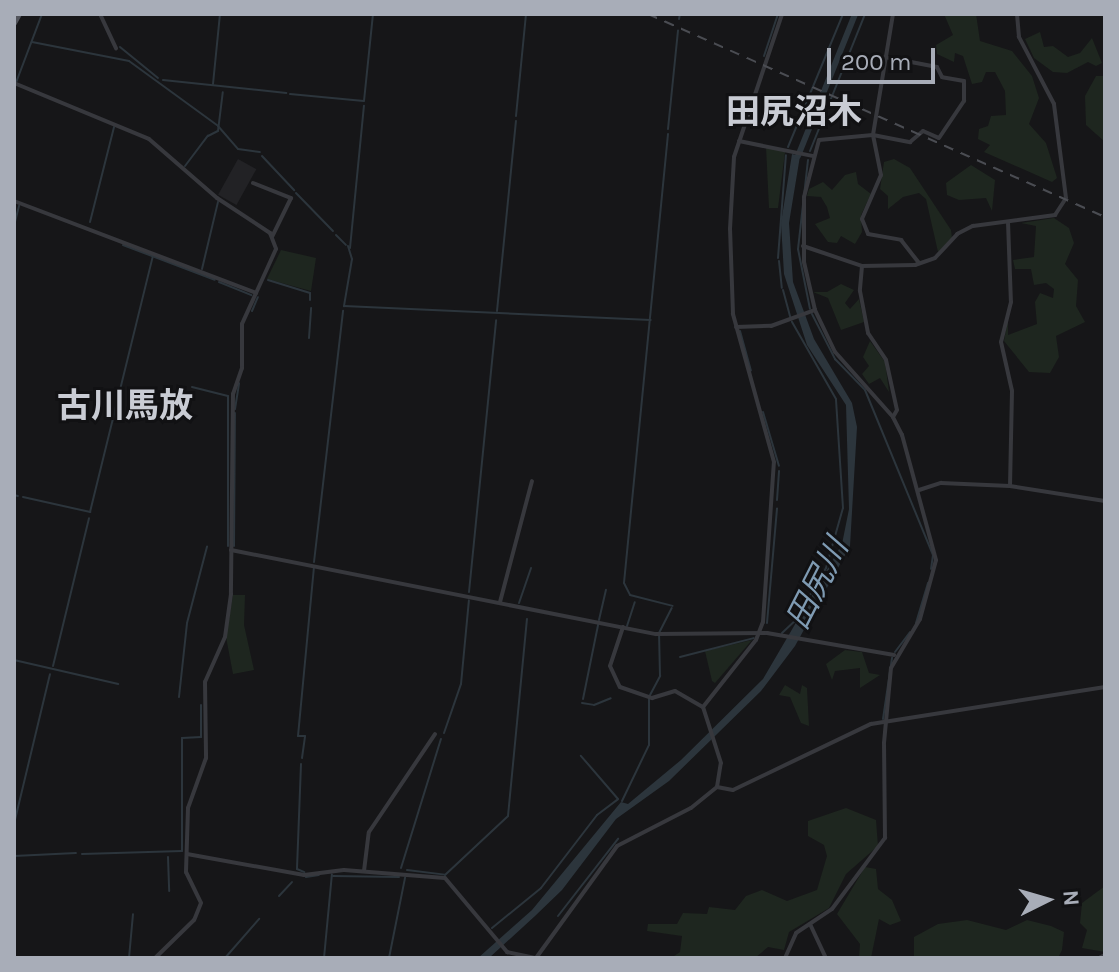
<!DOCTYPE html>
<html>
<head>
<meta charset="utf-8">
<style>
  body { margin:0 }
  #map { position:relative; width:1119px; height:972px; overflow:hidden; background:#161618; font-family:Karla,"Noto Sans JP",sans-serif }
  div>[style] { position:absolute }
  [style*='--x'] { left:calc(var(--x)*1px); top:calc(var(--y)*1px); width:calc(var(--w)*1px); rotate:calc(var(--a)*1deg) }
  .built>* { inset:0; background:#222225; transform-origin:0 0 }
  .green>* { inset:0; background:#1e261f }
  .water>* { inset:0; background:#2c353c }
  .stream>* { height:2px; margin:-1px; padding:0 1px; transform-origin:1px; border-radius:1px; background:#2c353c }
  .river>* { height:6px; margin:-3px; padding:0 3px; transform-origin:3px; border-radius:3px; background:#2c353c }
  .minor>* { height:4px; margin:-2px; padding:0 2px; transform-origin:2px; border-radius:2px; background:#37383d }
  .major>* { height:6px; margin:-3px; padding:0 3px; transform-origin:3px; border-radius:3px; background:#53555c }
  .rail>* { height:2px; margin-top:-1px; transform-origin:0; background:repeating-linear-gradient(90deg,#4a4c52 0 10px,transparent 0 18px) }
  span { translate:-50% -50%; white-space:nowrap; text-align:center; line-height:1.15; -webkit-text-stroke:6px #111113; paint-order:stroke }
  .water-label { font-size:32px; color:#7f9bb3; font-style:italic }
  .quarter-label { font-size:34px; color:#c9ccd4; font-weight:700 }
  .frame { position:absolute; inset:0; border:16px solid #a8adb8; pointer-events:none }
  .north { position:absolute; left:1007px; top:860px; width:80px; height:80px; -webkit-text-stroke:6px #111113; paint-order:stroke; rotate:85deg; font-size:22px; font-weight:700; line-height:32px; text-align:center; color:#a8adb8 }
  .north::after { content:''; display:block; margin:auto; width:28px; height:36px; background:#a8adb8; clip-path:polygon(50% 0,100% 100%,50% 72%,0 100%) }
  .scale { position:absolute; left:827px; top:48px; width:108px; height:36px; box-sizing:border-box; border:4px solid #a8adb8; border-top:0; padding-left:10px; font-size:24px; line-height:28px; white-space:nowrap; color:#a8adb8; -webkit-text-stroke:6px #111113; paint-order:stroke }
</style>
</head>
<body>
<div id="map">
  <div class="built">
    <i style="left:238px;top:159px;width:21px;height:41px;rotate:29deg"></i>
  </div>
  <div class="green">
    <i style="clip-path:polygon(944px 14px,976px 14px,980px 41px,1012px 51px,1032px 76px,1039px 98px,1029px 124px,1046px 143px,1057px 178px,1052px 182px,984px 152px,990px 145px,978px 139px,979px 129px,988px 126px,991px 116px,1006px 115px,1005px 91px,995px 72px,986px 72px,982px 82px,972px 84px,963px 56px,955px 53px,954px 62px,937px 54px,936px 45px,953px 35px)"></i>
    <i style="clip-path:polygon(1040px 32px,1044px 47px,1053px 46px,1068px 57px,1080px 53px,1092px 38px,1102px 63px,1096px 66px,1088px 62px,1067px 73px,1053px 72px,1034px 58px,1025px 39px)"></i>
    <i style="clip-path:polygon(1096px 76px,1105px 76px,1105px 142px,1086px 125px,1085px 96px)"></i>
    <i style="clip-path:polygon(766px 147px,785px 152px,778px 208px,769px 208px)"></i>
    <i style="clip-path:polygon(894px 159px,910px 168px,951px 230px,952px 238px,938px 252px,926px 199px,919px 193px,903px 197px,888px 209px,888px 196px,880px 189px,884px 162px)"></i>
    <i style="clip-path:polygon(971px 165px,995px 180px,992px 211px,986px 198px,959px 200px,947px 195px,946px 183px)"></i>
    <i style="clip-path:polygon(856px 172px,858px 184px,871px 194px,861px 215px,862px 232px,855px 244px,841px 236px,837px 243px,828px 242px,815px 224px,830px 218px,827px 207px,821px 197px,807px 196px,809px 189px,823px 182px,832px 190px,845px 175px)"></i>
    <i style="clip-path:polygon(1054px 218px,1069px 228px,1074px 243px,1065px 264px,1078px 280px,1076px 306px,1085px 322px,1056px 336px,1059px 357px,1050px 373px,1029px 372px,1004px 341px,1008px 317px,1008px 335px,1037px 324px,1035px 302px,1040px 293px,1053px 298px,1054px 289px,1046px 283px,1034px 285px,1031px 269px,1015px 269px,1013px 260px,1034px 257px,1036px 226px,1021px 223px)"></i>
    <i style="clip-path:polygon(281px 250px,316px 258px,311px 291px,267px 279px)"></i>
    <i style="clip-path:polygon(841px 284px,854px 290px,845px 303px,850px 309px,859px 299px,864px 322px,841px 330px,828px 298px,813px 292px,827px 292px)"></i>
    <i style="clip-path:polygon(870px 341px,885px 362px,889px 392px,880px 378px,869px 384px,862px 374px,869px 366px,863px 357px)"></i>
    <i style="clip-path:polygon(233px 595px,245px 595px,244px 625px,254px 670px,233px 674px,226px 637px)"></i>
    <i style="clip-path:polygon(752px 640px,715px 683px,712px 681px,705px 651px)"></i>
    <i style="clip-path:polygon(845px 650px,862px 652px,869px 673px,880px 675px,860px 688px,860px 668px,835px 671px,832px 680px,826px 664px)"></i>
    <i style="clip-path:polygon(785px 685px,800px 694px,802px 685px,807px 688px,809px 726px,801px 723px,790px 697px,779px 695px)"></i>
    <i style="clip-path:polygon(846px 808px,876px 820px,878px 846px,846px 874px,829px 908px,789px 932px,784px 950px,768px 947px,755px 958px,671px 958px,680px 952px,682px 936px,647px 931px,648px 924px,677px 924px,683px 913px,707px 914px,709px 907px,735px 910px,746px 896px,762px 890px,787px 901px,817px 890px,827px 856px,824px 845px,808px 836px,808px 821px)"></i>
    <i style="clip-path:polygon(865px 867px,876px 869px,878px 889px,892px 900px,901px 921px,890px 925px,879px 919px,871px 958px,859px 958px,860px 944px,837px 914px)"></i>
    <i style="clip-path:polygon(1105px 886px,1105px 952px,1082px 948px,1087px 930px,1080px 923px,1082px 903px)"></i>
    <i style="clip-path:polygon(967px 920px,1006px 930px,1027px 920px,1051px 926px,1064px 932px,1062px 950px,1058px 958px,914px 958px,914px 937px,938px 924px)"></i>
  </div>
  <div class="water">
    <i style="clip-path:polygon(792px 154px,800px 156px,789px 223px,793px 282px,814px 339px,852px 403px,857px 427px,850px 546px,795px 646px,761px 691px,669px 781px,616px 819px,562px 890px,535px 916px,489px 958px,478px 958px,532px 910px,621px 802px,628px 804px,681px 760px,763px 679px,842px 544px,849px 509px,846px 405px,807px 345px,784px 274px,781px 223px)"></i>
  </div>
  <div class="stream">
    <i style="--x:679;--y:19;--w:5;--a:-79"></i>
    <i style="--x:32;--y:42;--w:99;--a:11.1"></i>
    <i style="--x:129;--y:61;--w:110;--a:36.1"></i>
    <i style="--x:218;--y:126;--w:30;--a:49"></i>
    <i style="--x:238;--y:149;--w:22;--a:8"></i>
    <i style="--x:120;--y:47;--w:49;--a:39.2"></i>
    <i style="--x:764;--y:56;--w:44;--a:-71.6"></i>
    <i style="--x:163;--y:80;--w:124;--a:6"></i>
    <i style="--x:213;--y:84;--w:70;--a:-84.3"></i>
    <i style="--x:14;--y:88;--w:79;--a:-69.3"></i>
    <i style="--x:290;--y:94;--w:74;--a:5.4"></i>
    <i style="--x:364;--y:101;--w:87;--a:-84.1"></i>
    <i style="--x:516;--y:116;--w:102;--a:-84.4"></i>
    <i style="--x:668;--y:129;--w:99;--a:-84.2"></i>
    <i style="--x:668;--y:134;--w:451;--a:95.6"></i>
    <i style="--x:624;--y:583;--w:13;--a:63"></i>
    <i style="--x:630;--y:595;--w:44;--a:14.3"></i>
    <i style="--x:788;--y:147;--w:144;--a:-67.5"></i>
    <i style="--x:810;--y:151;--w:148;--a:-68.1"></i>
    <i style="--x:262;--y:156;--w:47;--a:46.7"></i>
    <i style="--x:808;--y:160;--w:90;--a:96.4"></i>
    <i style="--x:798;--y:249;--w:61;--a:78.7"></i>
    <i style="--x:185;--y:166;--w:38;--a:-53"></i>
    <i style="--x:208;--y:136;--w:11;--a:-27"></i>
    <i style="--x:218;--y:131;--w:39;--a:-83"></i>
    <i style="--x:296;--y:193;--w:53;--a:45.8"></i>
    <i style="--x:90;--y:222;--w:98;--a:-75.8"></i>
    <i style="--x:14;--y:226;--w:21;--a:-76"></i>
    <i style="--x:336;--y:235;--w:14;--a:45"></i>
    <i style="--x:123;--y:245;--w:98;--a:20.8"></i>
    <i style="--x:348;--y:246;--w:14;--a:73"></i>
    <i style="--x:352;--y:259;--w:48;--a:99.7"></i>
    <i style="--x:344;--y:306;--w:307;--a:2.6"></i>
    <i style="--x:350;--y:248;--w:143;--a:-84.4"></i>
    <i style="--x:778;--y:258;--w:103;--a:-85.6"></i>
    <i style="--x:779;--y:261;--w:27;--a:84"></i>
    <i style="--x:202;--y:269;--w:69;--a:-76.6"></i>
    <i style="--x:268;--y:280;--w:44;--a:17.2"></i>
    <i style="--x:310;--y:293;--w:7;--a:90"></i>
    <i style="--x:219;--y:282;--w:35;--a:22"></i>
    <i style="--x:783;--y:290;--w:28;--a:75"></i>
    <i style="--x:252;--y:311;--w:15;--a:-67"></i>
    <i style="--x:497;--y:311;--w:191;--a:-84.3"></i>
    <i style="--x:812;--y:314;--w:51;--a:62.9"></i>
    <i style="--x:835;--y:359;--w:43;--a:45.9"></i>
    <i style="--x:865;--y:390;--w:178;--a:67.6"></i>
    <i style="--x:933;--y:555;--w:14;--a:98"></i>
    <i style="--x:740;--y:331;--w:41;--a:74.6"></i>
    <i style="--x:309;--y:338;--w:30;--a:-86"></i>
    <i style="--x:192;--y:387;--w:37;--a:14"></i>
    <i style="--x:228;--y:396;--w:150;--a:90"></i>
    <i style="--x:235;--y:409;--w:26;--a:-81"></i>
    <i style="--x:763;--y:412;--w:56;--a:73.5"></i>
    <i style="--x:14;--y:495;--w:4;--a:14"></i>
    <i style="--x:23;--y:497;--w:69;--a:12.6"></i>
    <i style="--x:90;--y:512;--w:264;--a:-76.2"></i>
    <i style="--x:777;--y:500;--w:29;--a:-86"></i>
    <i style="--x:234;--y:546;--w:133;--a:-89.6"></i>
    <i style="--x:314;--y:562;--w:253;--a:-83.4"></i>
    <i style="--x:469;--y:592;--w:273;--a:-84.3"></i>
    <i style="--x:519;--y:603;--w:37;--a:-71"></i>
    <i style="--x:599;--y:620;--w:31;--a:-77"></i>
    <i style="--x:767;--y:623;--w:115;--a:-85"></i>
    <i style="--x:916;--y:623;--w:42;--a:-73.3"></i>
    <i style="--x:627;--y:626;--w:25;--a:-72"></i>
    <i style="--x:782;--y:633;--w:16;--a:-43"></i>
    <i style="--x:794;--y:622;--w:63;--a:-59.3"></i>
    <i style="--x:826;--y:568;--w:62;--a:-74.2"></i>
    <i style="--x:843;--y:508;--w:109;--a:-93.7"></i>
    <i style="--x:836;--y:399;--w:89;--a:-119.7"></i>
    <i style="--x:895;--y:652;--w:25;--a:-53"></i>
    <i style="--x:680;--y:657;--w:76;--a:-14.4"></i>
    <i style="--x:14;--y:660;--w:107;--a:13"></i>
    <i style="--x:53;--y:666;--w:152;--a:-76.3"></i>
    <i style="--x:179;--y:697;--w:74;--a:-83.8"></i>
    <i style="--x:187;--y:623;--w:79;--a:-75.3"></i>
    <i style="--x:583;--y:699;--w:76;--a:-78.5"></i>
    <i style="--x:582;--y:703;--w:12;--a:9"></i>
    <i style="--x:594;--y:705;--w:18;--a:-22"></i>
    <i style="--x:883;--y:719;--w:62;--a:-81.6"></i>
    <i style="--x:444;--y:733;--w:52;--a:-70.9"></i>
    <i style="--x:461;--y:684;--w:84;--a:-84.6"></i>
    <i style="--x:302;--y:758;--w:22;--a:-82"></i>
    <i style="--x:305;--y:736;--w:7;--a:180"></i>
    <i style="--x:298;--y:736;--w:169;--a:-84.6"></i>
    <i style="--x:301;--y:764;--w:105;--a:92.2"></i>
    <i style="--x:297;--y:869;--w:8;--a:23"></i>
    <i style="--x:622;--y:801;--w:62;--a:-64.3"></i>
    <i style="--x:649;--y:745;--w:48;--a:-90"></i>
    <i style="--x:649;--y:697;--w:24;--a:-62"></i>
    <i style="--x:660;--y:676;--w:43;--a:-91.3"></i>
    <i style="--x:659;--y:633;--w:28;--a:-63"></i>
    <i style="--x:14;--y:824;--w:154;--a:-76.5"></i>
    <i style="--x:82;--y:854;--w:100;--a:-1.7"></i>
    <i style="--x:182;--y:851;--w:113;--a:-90"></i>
    <i style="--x:182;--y:738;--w:19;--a:-3"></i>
    <i style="--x:201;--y:737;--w:32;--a:-90"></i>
    <i style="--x:14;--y:856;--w:62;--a:-2.8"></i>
    <i style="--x:168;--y:857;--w:34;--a:88"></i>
    <i style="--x:401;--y:868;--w:135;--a:-72.8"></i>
    <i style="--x:407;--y:870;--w:38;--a:7"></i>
    <i style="--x:445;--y:875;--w:86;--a:-43.1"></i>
    <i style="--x:508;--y:816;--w:198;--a:-84.5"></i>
    <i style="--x:333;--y:876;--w:66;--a:0.9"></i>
    <i style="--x:306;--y:877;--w:13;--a:-9"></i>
    <i style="--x:279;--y:896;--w:19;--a:-47"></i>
    <i style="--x:558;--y:916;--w:98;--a:-52.1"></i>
    <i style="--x:492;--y:928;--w:63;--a:-39.2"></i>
    <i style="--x:541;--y:888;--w:92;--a:-52.5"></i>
    <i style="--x:597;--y:815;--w:26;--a:-37"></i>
    <i style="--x:618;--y:799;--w:57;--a:-130.7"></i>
    <i style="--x:129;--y:958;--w:44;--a:-84.8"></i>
    <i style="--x:225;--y:958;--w:52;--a:-48.9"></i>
    <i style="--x:324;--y:958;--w:84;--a:-84.6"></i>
    <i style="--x:389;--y:958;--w:82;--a:-78.7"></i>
  </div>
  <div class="river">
    <i style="--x:798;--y:156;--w:153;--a:-68.1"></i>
  </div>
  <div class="minor">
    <i style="--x:100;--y:14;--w:38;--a:65"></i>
    <i style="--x:893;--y:14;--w:123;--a:99.4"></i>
    <i style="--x:873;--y:135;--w:41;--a:78.7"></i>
    <i style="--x:881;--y:175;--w:48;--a:113.4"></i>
    <i style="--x:862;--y:219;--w:16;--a:68"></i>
    <i style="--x:868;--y:234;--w:34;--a:10"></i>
    <i style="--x:901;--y:240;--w:29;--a:52"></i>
    <i style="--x:14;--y:83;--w:146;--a:22.5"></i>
    <i style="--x:149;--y:139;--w:90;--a:40.9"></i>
    <i style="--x:217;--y:198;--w:64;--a:33.4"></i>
    <i style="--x:270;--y:233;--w:17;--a:69"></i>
    <i style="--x:276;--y:249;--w:82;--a:114.4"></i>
    <i style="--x:242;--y:324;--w:44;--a:90"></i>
    <i style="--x:242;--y:368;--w:28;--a:109"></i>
    <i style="--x:233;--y:394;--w:200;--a:90.6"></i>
    <i style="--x:231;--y:594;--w:43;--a:97.9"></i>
    <i style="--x:225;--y:637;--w:49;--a:114"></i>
    <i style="--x:205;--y:682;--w:76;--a:89.2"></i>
    <i style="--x:206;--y:758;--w:53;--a:109.8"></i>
    <i style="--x:188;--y:808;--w:64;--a:91.8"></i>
    <i style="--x:186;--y:872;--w:34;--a:64"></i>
    <i style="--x:201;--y:903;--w:18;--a:112"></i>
    <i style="--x:194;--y:920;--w:54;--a:135.7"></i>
    <i style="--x:739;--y:141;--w:76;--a:11.5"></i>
    <i style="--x:253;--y:183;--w:41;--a:21.5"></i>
    <i style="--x:291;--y:198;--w:43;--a:116"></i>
    <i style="--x:14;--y:201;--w:259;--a:20.8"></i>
    <i style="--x:1008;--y:222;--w:80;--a:87.9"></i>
    <i style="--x:1011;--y:302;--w:41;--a:104"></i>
    <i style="--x:1001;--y:342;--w:50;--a:77.3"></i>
    <i style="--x:1012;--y:391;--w:95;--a:91.2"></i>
    <i style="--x:803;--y:246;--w:62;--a:18.7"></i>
    <i style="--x:862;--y:266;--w:53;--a:-1.1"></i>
    <i style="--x:915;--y:265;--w:21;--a:-19"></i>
    <i style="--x:935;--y:258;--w:33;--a:-47"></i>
    <i style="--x:957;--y:234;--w:18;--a:-27"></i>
    <i style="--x:973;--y:226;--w:83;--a:-7.6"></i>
    <i style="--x:1055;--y:215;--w:20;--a:-57"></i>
    <i style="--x:1066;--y:198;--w:95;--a:-97.3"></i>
    <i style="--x:1054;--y:104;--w:76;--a:-117.6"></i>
    <i style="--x:1019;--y:37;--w:23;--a:-95"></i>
    <i style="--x:862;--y:266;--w:25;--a:95"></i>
    <i style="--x:860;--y:291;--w:43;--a:79.2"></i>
    <i style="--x:868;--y:333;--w:32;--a:56"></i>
    <i style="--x:886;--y:360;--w:51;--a:77.6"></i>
    <i style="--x:897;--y:410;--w:8;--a:120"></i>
    <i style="--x:736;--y:327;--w:35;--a:-2"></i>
    <i style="--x:771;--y:326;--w:47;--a:-20"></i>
    <i style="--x:919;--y:490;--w:23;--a:-18"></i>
    <i style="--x:941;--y:483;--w:69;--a:2.5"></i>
    <i style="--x:1010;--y:486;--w:96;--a:9"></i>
    <i style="--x:231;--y:550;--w:433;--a:11.2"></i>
    <i style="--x:656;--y:634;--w:111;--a:-0.5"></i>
    <i style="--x:767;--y:633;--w:129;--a:9.8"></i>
    <i style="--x:500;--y:602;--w:125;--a:-75.2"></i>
    <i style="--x:623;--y:627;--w:41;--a:108.4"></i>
    <i style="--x:610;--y:666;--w:23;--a:65"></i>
    <i style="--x:620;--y:687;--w:34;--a:19"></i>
    <i style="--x:652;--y:698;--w:24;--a:-17"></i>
    <i style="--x:675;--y:691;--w:32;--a:30"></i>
    <i style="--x:717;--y:787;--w:16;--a:11"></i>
    <i style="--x:733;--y:790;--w:153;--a:-25.6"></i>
    <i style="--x:871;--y:724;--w:237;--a:-9"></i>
    <i style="--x:187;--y:854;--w:119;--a:10.2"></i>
    <i style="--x:304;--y:875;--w:40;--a:-7.1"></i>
    <i style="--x:344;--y:870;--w:101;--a:4.5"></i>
    <i style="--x:445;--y:878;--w:97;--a:50"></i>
    <i style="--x:507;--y:952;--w:30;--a:12"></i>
    <i style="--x:364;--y:871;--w:39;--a:-83"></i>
    <i style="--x:369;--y:832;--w:118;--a:-56"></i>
    <i style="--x:810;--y:924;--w:38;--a:65"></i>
    <i style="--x:536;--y:958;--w:138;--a:-54.1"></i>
    <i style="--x:617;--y:846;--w:83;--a:-27.2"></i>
    <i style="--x:691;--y:808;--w:33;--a:-39"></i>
    <i style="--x:717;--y:787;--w:24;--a:-81"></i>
    <i style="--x:721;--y:763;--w:59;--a:-107.8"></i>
    <i style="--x:703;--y:707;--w:85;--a:-51.7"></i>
    <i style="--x:756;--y:640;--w:19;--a:-69"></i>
    <i style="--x:763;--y:622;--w:160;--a:-86.1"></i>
    <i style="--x:774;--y:462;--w:154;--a:-105.5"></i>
    <i style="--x:733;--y:314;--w:85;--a:-92"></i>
    <i style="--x:730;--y:229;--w:72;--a:-86.8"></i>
    <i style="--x:734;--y:157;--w:151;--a:-71.4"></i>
    <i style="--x:785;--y:958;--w:27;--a:-66"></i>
    <i style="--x:796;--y:933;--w:43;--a:-33.7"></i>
    <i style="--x:832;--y:909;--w:89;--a:-53.3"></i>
    <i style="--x:885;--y:838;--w:95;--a:-90.6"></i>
    <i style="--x:884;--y:743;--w:75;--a:-84.7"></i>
    <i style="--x:891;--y:668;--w:57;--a:-59.4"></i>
    <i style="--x:920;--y:619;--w:61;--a:-74.8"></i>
    <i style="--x:936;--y:560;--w:130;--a:-105.2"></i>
    <i style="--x:902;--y:435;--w:20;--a:-117"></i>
    <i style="--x:893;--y:417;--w:87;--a:-131.7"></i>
    <i style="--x:835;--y:352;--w:47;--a:-115.5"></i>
    <i style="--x:815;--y:310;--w:49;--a:-102.9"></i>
    <i style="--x:804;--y:262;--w:65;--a:-90"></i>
    <i style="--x:804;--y:197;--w:59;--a:-75.3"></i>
    <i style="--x:819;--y:140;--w:54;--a:-5.3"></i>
    <i style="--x:873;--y:135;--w:38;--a:11"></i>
    <i style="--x:910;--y:142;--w:17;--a:-40"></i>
    <i style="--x:923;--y:131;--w:17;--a:24"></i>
    <i style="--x:939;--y:138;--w:45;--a:-56"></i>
    <i style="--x:964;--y:101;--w:20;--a:-90"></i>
    <i style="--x:964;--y:81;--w:22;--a:-170"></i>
    <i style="--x:942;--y:77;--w:11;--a:-117"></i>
    <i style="--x:937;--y:67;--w:53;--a:-169.1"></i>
    <i style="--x:1099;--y:958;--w:7;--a:-27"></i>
  </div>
  <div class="major">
    <i style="--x:14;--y:23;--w:10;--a:-61"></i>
  </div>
  <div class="rail">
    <i style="--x:648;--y:14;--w:500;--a:23.95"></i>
  </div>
  <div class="water-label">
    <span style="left:818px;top:584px;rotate:-63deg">田尻川</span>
  </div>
  <div class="quarter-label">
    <span style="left:794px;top:113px">田尻沼木</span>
    <span style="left:125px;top:407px">古川馬放</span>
  </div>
  <div class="frame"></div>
  <div class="north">N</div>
  <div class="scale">200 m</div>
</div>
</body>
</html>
